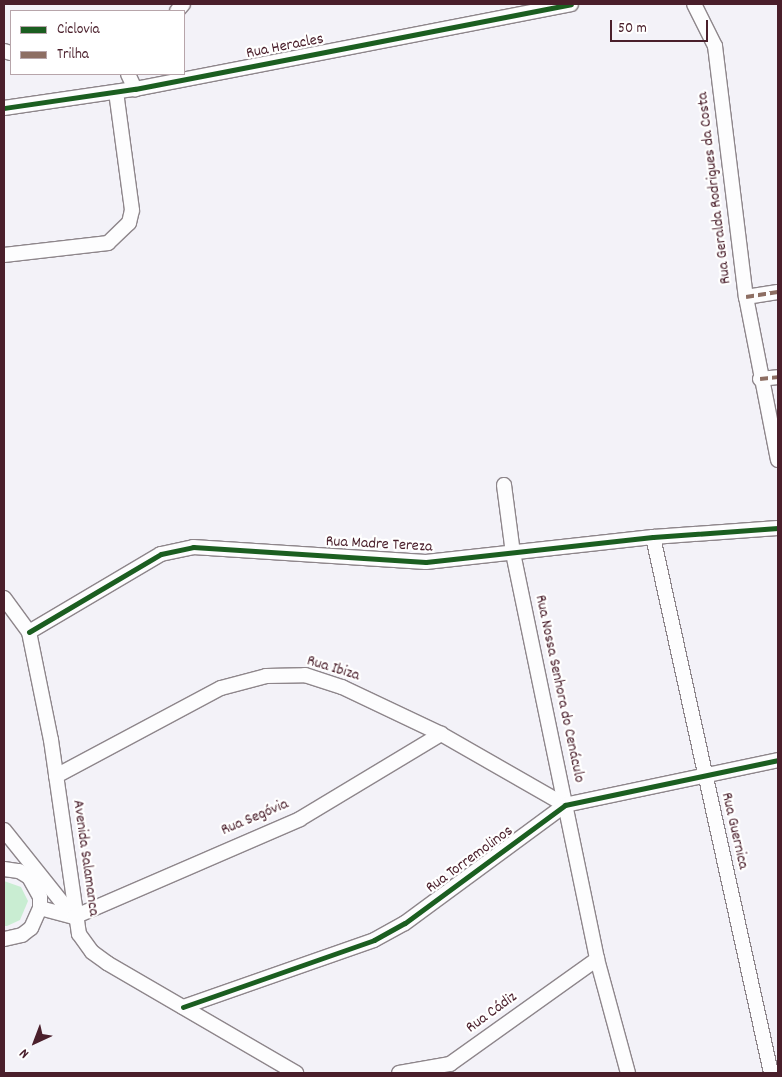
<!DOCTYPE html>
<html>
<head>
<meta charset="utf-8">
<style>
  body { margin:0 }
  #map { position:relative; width:782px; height:1077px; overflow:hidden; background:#f3f2f8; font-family:Dekko,sans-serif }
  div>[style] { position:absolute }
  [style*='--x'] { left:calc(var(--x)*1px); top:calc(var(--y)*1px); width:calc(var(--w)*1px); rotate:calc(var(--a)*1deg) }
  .green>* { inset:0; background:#c9edd2 }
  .roads { filter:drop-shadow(1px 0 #8e868b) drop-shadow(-1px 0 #8e868b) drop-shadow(0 1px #8e868b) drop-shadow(0 -1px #8e868b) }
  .minor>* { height:14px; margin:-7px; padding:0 7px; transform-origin:7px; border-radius:7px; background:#fdfdfe }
  .quiet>* { height:4px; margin-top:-2px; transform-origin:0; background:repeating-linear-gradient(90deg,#8d6e63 0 8px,transparent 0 12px) }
  .cycleway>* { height:5px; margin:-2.5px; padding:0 2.5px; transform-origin:2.5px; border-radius:2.5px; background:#1b5e20 }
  span { translate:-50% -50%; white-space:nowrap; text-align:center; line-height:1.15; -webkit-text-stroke:4.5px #fff; paint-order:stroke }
  .street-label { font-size:16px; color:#4a1f2b }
  .frame { position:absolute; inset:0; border:5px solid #4a1f2b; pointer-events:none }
  .legend { position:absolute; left:10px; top:10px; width:175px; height:65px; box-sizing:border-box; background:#fff; border:1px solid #b7a5aa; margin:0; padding:6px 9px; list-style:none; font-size:15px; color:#4a1f2b }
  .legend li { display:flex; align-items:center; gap:10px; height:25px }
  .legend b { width:25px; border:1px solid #b7a5aa }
  .north { position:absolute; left:10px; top:1017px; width:50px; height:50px; -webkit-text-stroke:4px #fff; paint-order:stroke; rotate:223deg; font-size:14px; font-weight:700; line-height:20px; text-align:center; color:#4a1f2b }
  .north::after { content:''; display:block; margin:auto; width:18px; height:22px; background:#4a1f2b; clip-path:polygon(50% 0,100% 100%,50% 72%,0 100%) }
  .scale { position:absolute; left:610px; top:20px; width:98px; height:22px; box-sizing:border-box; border:2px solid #4a1f2b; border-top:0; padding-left:6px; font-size:15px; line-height:18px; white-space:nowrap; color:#4a1f2b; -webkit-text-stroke:4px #fff; paint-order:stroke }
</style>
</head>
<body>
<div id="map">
  <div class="green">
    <i style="clip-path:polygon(4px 881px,21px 887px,28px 901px,20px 920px,7px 926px,4px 926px)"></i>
  </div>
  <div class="roads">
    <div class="minor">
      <i style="--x:694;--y:4;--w:47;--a:63.4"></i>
      <i style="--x:715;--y:46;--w:253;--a:83"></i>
      <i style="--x:746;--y:297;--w:166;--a:78.9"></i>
      <i style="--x:177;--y:11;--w:9;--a:-49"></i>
      <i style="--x:4;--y:51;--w:7;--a:16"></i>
      <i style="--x:128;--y:74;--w:17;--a:65"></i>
      <i style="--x:4;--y:108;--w:132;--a:-8.3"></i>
      <i style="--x:135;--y:89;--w:444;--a:-11"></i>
      <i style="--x:4;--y:255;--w:105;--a:-6.6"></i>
      <i style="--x:108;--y:243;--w:29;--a:-44"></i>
      <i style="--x:129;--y:223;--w:13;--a:-77"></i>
      <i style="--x:132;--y:210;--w:119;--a:-97.7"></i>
      <i style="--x:746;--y:297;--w:32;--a:-9"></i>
      <i style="--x:760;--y:379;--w:18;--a:-6"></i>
      <i style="--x:504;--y:485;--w:69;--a:82.5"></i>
      <i style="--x:513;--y:553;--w:415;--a:78.3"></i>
      <i style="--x:597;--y:959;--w:118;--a:74.8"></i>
      <i style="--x:653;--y:537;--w:549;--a:77.58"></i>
      <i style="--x:4;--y:598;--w:42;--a:53.7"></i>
      <i style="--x:29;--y:632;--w:110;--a:78.5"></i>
      <i style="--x:51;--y:740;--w:196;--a:81.8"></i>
      <i style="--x:79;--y:934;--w:22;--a:54"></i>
      <i style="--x:92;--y:952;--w:19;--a:36"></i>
      <i style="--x:107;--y:963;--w:219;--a:30.2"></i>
      <i style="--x:29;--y:632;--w:153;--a:-30.6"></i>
      <i style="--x:161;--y:554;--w:33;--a:-12"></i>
      <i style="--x:193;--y:547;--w:233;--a:3.7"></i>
      <i style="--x:426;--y:562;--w:228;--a:-6.3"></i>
      <i style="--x:653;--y:537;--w:125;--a:-4.1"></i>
      <i style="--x:56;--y:776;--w:187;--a:-28.1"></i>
      <i style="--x:221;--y:688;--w:47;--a:-14.9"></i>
      <i style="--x:266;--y:676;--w:39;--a:-1"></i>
      <i style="--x:305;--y:675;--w:39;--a:18"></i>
      <i style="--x:342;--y:687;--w:110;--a:25.4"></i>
      <i style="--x:441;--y:734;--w:143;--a:29.8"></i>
      <i style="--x:4;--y:830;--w:110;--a:51.3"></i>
      <i style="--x:4;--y:869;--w:15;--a:8"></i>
      <i style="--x:19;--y:871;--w:12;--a:31"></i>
      <i style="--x:29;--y:877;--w:23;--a:61"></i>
      <i style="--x:40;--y:897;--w:11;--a:90"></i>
      <i style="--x:40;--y:908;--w:22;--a:114"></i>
      <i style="--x:31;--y:928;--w:11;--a:142"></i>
      <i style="--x:22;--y:935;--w:18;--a:167"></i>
      <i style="--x:40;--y:908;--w:35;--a:15"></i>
      <i style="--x:74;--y:917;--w:246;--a:-23.4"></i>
      <i style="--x:300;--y:819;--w:165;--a:-31.1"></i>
      <i style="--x:183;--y:1007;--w:202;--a:-19.3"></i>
      <i style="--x:374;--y:940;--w:35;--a:-29"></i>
      <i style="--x:405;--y:923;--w:199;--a:-36.4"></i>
      <i style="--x:565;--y:805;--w:218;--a:-11.9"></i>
      <i style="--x:399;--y:1073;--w:52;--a:-10"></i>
      <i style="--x:450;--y:1064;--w:181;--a:-35.5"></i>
    </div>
  </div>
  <div class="quiet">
    <i style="--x:746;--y:297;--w:32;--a:-9"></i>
    <i style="--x:760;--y:379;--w:18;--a:-6"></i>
  </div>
  <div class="cycleway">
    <i style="--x:4;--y:108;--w:132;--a:-8.3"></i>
    <i style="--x:135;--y:89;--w:444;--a:-11"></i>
    <i style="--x:29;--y:632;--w:153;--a:-30.6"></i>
    <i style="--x:161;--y:554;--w:33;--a:-12"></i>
    <i style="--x:193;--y:547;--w:233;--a:3.7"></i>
    <i style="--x:426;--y:562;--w:228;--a:-6.3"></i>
    <i style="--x:653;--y:537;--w:125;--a:-4.1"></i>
    <i style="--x:183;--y:1007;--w:202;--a:-19.3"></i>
    <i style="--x:374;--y:940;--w:35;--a:-29"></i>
    <i style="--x:405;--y:923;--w:199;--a:-36.4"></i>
    <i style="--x:565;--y:805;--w:218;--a:-11.9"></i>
  </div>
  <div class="street-label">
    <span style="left:285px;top:47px;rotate:-11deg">Rua Heracles</span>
    <span style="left:715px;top:188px;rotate:-97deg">Rua Geralda Rodrigues da Costa</span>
    <span style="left:379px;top:545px;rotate:3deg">Rua Madre Tereza</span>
    <span style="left:333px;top:669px;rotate:17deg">Rua Ibiza</span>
    <span style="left:559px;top:689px;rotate:78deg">Rua Nossa Senhora do Cenáculo</span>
    <span style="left:255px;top:818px;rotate:-23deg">Rua Segóvia</span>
    <span style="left:734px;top:831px;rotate:77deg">Rua Guernica</span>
    <span style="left:85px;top:858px;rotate:82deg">Avenida Salamanca</span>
    <span style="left:470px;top:860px;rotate:-36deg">Rua Torremolinos</span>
    <span style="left:492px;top:1013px;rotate:-36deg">Rua Cádiz</span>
  </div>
  <div class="frame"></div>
  <ul class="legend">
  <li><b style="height:6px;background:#1b5e20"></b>Ciclovia</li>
  <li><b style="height:6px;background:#8d6e63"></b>Trilha</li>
  </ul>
  <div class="north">N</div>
  <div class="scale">50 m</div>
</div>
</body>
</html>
